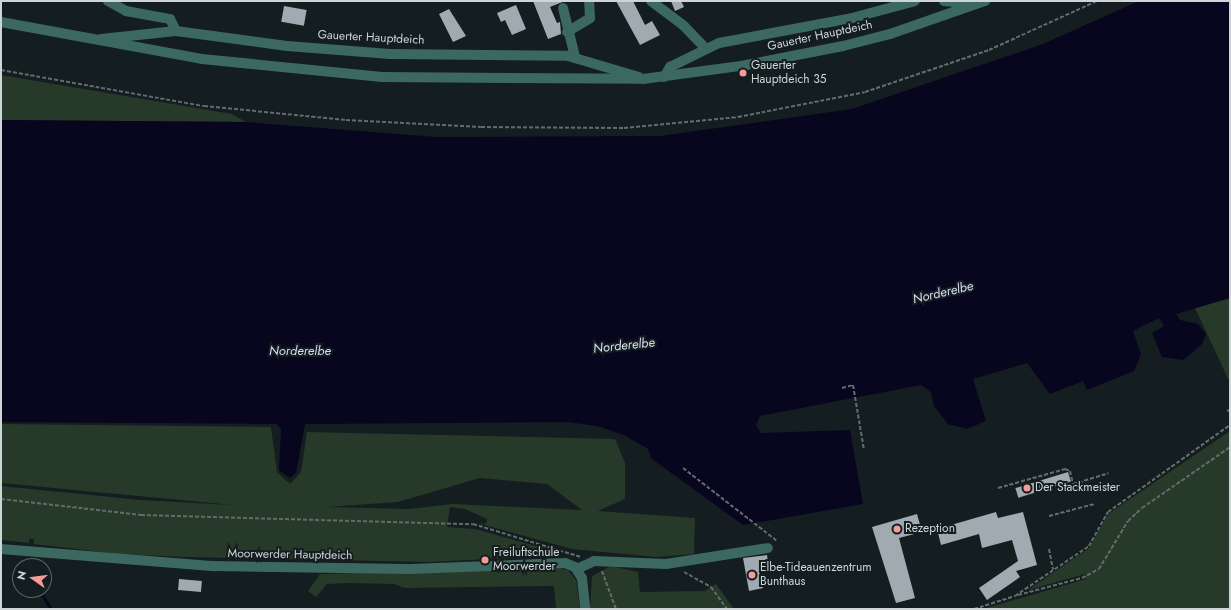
<!DOCTYPE html>
<html>
<head>
<meta charset="utf-8">
<style>
  body { margin:0 }
  #map { position:relative; width:1231px; height:610px; overflow:hidden; background:#141d1f; font-family:Jost,sans-serif }
  div>[style] { position:absolute }
  [style*='--x'] { left:calc(var(--x)*1px); top:calc(var(--y)*1px); width:calc(var(--w)*1px); rotate:calc(var(--a)*1deg) }
  .green>* { inset:0; background:#273929 }
  .water>* { inset:0; background:#08051f }
  .stream>* { height:3px; margin:-1.5px; padding:0 1.5px; transform-origin:1.5px; border-radius:1.5px; background:#08051f }
  .building>* { inset:0; background:#a2aab1; transform-origin:0 0 }
  .path>* { height:2px; margin-top:-1px; transform-origin:0; background:repeating-linear-gradient(90deg,#636b6d 0 4px,transparent 0 6px) }
  .minor>* { height:10px; margin:-5px; padding:0 5px; transform-origin:5px; border-radius:5px; background:#3b685f }
  .dots>* { width:11px; height:11px; translate:-50% -50%; box-sizing:border-box; border:2px solid #141d1f; border-radius:50% }
  span { translate:-50% -50%; white-space:nowrap; text-align:center; line-height:1.15; -webkit-text-stroke:4px #141d1f; paint-order:stroke }
  .street-label { font-size:12px; color:#ced5d6 }
  .poi-label { font-size:12px; color:#ced5d6 }
  .left { translate:0 -50%; text-align:left }
  .water-label { font-size:13px; color:#d9dbf4; font-style:italic }
  .frame { position:absolute; inset:0; border:2px solid #ced5d6; pointer-events:none }
  .north { position:absolute; left:12px; top:558px; width:40px; height:40px; box-sizing:border-box; background:#141d1f; border:1px solid #5e6768; border-radius:50%; rotate:284deg; font-size:11px; font-weight:700; line-height:16px; text-align:center; color:#ced5d6 }
  .north::after { content:''; display:block; margin:auto; width:14px; height:18px; background:#f59c96; clip-path:polygon(50% 0,100% 100%,50% 72%,0 100%) }
</style>
</head>
<body>
<div id="map">
  <div class="green">
    <i style="clip-path:polygon(1px 75px,232px 114px,246px 122px,1px 120px)"></i>
    <i style="clip-path:polygon(1230px 298px,1230px 383px,1195px 308px)"></i>
    <i style="clip-path:polygon(evenodd,1px 424px,271px 427px,277px 472px,290px 484px,301px 472px,307px 432px,615px 439px,625px 463px,625px 499px,598px 511px,695px 518px,694px 554px,656px 557px,572px 549px,477px 523px,486px 524px,487px 519px,465px 509px,450px 507px,447px 527px,475px 529px,547px 549px,548px 556px,430px 562px,186px 557px,119px 554px,34px 544px,34px 539px,29px 539px,29px 543px,1px 540px,1px 486px,141px 500px,233px 505px,1px 483px,1px 424px,480px 478px,547px 484px,582px 510px,452px 504px,409px 509px,327px 507px,398px 502px,480px 478px)"></i>
    <i style="clip-path:polygon(1230px 431px,1230px 609px,983px 609px,1086px 579px,1085px 574px,1028px 590px,1089px 548px,1108px 514px)"></i>
    <i style="clip-path:polygon(611px 566px,638px 572px,640px 592px,705px 591px,716px 584px,734px 609px,590px 609px,592px 576px)"></i>
    <i style="clip-path:polygon(560px 568px,568px 570px,576px 580px,580px 609px,556px 609px,554px 586px,405px 588px,394px 584px,348px 583px,327px 584px,316px 597px,308px 591px,320px 574px)"></i>
  </div>
  <div class="water">
    <i style="clip-path:polygon(1139px 1px,1230px 1px,1230px 298px,1176px 314px,1180px 320px,1198px 324px,1206px 334px,1202px 344px,1183px 360px,1162px 357px,1152px 333px,1164px 326px,1159px 318px,1133px 331px,1141px 354px,1134px 371px,1087px 390px,1083px 381px,1050px 394px,1027px 363px,973px 379px,986px 421px,967px 429px,948px 424px,934px 406px,931px 392px,921px 385px,760px 416px,756px 425px,761px 433px,850px 430px,863px 504px,743px 525px,652px 459px,648px 449px,624px 435px,597px 426px,567px 422px,305px 424px,296px 473px,290px 478px,279px 470px,281px 430px,277px 424px,1px 422px,1px 120px,246px 122px,436px 137px,660px 136px,852px 109px,1043px 44px)"></i>
  </div>
  <div class="stream">
    <i style="--x:39;--y:590;--w:22;--a:58"></i>
  </div>
  <div class="building">
    <i style="clip-path:polygon(533px 1px,565px 1px,550px 7px,557px 23px,560px 22px,561px 34px,548px 39px)"></i>
    <i style="clip-path:polygon(616px 1px,633px 1px,645px 25px,652px 21px,660px 35px,640px 45px)"></i>
    <i style="clip-path:polygon(671px 1px,681px 1px,684px 7px,675px 11px)"></i>
    <i style="clip-path:polygon(516px 5px,526px 29px,512px 35px,505px 20px,501px 22px,497px 13px)"></i>
    <i style="left:284px;top:6px;width:23px;height:16px;rotate:10deg"></i>
    <i style="clip-path:polygon(449px 9px,466px 36px,453px 42px,439px 14px)"></i>
    <i style="left:1068px;top:472px;width:10px;height:55px;rotate:73deg"></i>
    <i style="clip-path:polygon(996px 512px,998px 518px,1023px 512px,1037px 565px,1016px 571px,1020px 577px,987px 600px,979px 588px,1018px 561px,1012px 540px,982px 548px,979px 534px,941px 545px,937px 529px)"></i>
    <i style="clip-path:polygon(917px 514px,922px 532px,899px 538px,915px 598px,896px 603px,872px 527px)"></i>
    <i style="clip-path:polygon(767px 555px,769px 568px,759px 570px,763px 588px,749px 591px,743px 558px)"></i>
    <i style="left:179px;top:579px;width:23px;height:11px;rotate:5deg"></i>
  </div>
  <div class="path">
    <i style="--x:1;--y:70;--w:206;--a:10.1"></i>
    <i style="--x:204;--y:106;--w:143;--a:5.6"></i>
    <i style="--x:346;--y:120;--w:135;--a:3"></i>
    <i style="--x:481;--y:127;--w:143;--a:0.4"></i>
    <i style="--x:624;--y:128;--w:115;--a:-5.5"></i>
    <i style="--x:738;--y:117;--w:129;--a:-11.1"></i>
    <i style="--x:865;--y:92;--w:131;--a:-18.7"></i>
    <i style="--x:989;--y:50;--w:119;--a:-24.4"></i>
    <i style="--x:842;--y:388;--w:11;--a:-15"></i>
    <i style="--x:853;--y:385;--w:66;--a:80.4"></i>
    <i style="--x:1227;--y:411;--w:3;--a:-18"></i>
    <i style="--x:683;--y:468;--w:119;--a:37.8"></i>
    <i style="--x:998;--y:488;--w:70;--a:-15.8"></i>
    <i style="--x:1065;--y:469;--w:5;--a:22"></i>
    <i style="--x:1070;--y:471;--w:13;--a:77"></i>
    <i style="--x:1073;--y:484;--w:37;--a:-17"></i>
    <i style="--x:1;--y:499;--w:141;--a:6.5"></i>
    <i style="--x:141;--y:515;--w:332;--a:1.6"></i>
    <i style="--x:473;--y:524;--w:113;--a:17"></i>
    <i style="--x:1049;--y:516;--w:47;--a:-14.9"></i>
    <i style="--x:1049;--y:549;--w:21;--a:79"></i>
    <i style="--x:602;--y:571;--w:40;--a:69.8"></i>
    <i style="--x:684;--y:572;--w:31;--a:29"></i>
    <i style="--x:711;--y:587;--w:27;--a:54"></i>
    <i style="--x:1018;--y:595;--w:66;--a:-14.9"></i>
    <i style="--x:1082;--y:578;--w:19;--a:-28"></i>
    <i style="--x:1099;--y:569;--w:56;--a:-58.9"></i>
    <i style="--x:1128;--y:521;--w:19;--a:-43"></i>
    <i style="--x:1142;--y:508;--w:107;--a:-34.7"></i>
    <i style="--x:974;--y:609;--w:43;--a:-17.6"></i>
    <i style="--x:1015;--y:596;--w:89;--a:-34"></i>
    <i style="--x:1089;--y:546;--w:39;--a:-61"></i>
    <i style="--x:1108;--y:512;--w:150;--a:-35.5"></i>
  </div>
  <div class="minor">
    <i style="--x:108;--y:1;--w:21;--a:29"></i>
    <i style="--x:126;--y:11;--w:45;--a:10.3"></i>
    <i style="--x:170;--y:19;--w:13;--a:63"></i>
    <i style="--x:651;--y:1;--w:40;--a:37"></i>
    <i style="--x:683;--y:25;--w:32;--a:46"></i>
    <i style="--x:944;--y:1;--w:30;--a:6"></i>
    <i style="--x:563;--y:8;--w:50;--a:76.2"></i>
    <i style="--x:1;--y:22;--w:204;--a:10.4"></i>
    <i style="--x:202;--y:59;--w:181;--a:5.7"></i>
    <i style="--x:382;--y:77;--w:261;--a:0.4"></i>
    <i style="--x:643;--y:79;--w:99;--a:-7.6"></i>
    <i style="--x:741;--y:66;--w:104;--a:-11.1"></i>
    <i style="--x:843;--y:46;--w:49;--a:-14.3"></i>
    <i style="--x:890;--y:34;--w:101;--a:-19.2"></i>
    <i style="--x:567;--y:32;--w:27;--a:-31"></i>
    <i style="--x:590;--y:18;--w:17;--a:-93"></i>
    <i style="--x:101;--y:39;--w:75;--a:-6.1"></i>
    <i style="--x:176;--y:31;--w:112;--a:7.7"></i>
    <i style="--x:287;--y:46;--w:103;--a:4.4"></i>
    <i style="--x:390;--y:54;--w:178;--a:0.6"></i>
    <i style="--x:568;--y:56;--w:74;--a:16.5"></i>
    <i style="--x:664;--y:77;--w:12;--a:-59"></i>
    <i style="--x:670;--y:67;--w:55;--a:-26.1"></i>
    <i style="--x:719;--y:43;--w:135;--a:-10.6"></i>
    <i style="--x:852;--y:18;--w:65;--a:-15.1"></i>
    <i style="--x:1;--y:549;--w:214;--a:4.6"></i>
    <i style="--x:214;--y:566;--w:196;--a:0.9"></i>
    <i style="--x:410;--y:569;--w:155;--a:-2.2"></i>
    <i style="--x:565;--y:563;--w:11;--a:22"></i>
    <i style="--x:575;--y:567;--w:13;--a:58"></i>
    <i style="--x:582;--y:578;--w:31;--a:84"></i>
    <i style="--x:577;--y:569;--w:19;--a:-25"></i>
    <i style="--x:594;--y:561;--w:72;--a:2.4"></i>
    <i style="--x:666;--y:564;--w:103;--a:-8.9"></i>
  </div>
  <div class="dots">
    <i style="left:743px;top:73px;background:#f59c96"></i>
    <i style="left:1027px;top:488px;background:#f59c96"></i>
    <i style="left:897px;top:529px;background:#f59c96"></i>
    <i style="left:485px;top:560px;background:#f59c96"></i>
    <i style="left:752px;top:575px;background:#f59c96"></i>
  </div>
  <div class="street-label">
    <span style="left:820px;top:36px;rotate:-12deg">Gauerter Hauptdeich</span>
    <span style="left:371px;top:38px;rotate:3deg">Gauerter Hauptdeich</span>
    <span style="left:290px;top:555px;rotate:1deg">Moorwerder Hauptdeich</span>
  </div>
  <div class="poi-label">
    <span class="left" style="left:751px;top:73px">Gauerter<br>Hauptdeich 35</span>
    <span class="left" style="left:1035px;top:488px">Der Stackmeister</span>
    <span class="left" style="left:905px;top:529px">Rezeption</span>
    <span class="left" style="left:493px;top:560px">Freiluftschule<br>Moorwerder</span>
    <span class="left" style="left:760px;top:575px">Elbe-Tideauenzentrum<br>Bunthaus</span>
  </div>
  <div class="water-label">
    <span style="left:943px;top:293px;rotate:-13deg">Norderelbe</span>
    <span style="left:624px;top:346px;rotate:-6deg">Norderelbe</span>
    <span style="left:300px;top:351px">Norderelbe</span>
  </div>
  <div class="frame"></div>
  <div class="north">N</div>
</div>
</body>
</html>
